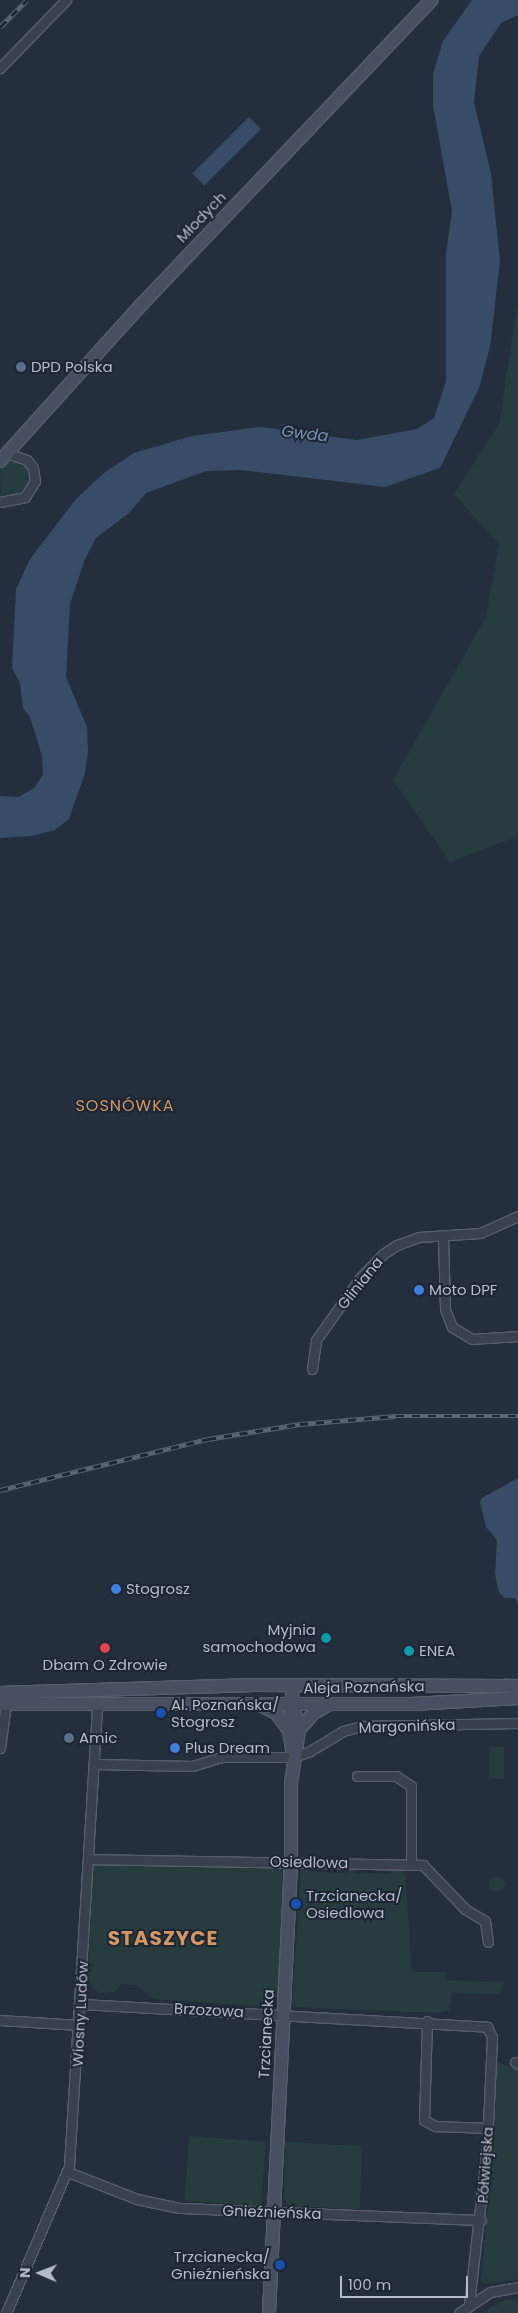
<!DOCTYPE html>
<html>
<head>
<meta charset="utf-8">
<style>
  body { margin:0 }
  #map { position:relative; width:518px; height:2313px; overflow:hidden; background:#242f3e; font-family:Poppins,sans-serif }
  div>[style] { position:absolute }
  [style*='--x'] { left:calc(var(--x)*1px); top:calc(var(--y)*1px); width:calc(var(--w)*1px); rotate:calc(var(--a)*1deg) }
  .green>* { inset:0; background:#263c3f; transform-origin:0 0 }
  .round { border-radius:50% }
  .water>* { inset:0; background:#394c67; transform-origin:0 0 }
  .roads { filter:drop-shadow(1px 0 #565f6c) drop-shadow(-1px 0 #565f6c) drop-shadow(0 1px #565f6c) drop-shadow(0 -1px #565f6c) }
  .street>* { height:9px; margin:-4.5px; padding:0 4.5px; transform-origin:4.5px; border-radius:4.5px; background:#38414e }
  .secondary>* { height:12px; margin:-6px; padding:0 6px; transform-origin:6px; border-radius:6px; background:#465061 }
  .rail>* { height:4.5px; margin-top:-2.25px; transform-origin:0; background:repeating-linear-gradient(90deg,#1d2633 0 8px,#5a6575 0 16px); box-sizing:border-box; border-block:1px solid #5a6575 }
  .dots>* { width:14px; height:14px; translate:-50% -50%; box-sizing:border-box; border:2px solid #1d2633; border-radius:50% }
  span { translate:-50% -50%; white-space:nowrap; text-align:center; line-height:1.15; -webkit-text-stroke:4px #1d2633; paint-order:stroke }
  .street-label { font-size:15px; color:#b4bcc9 }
  .poi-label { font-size:15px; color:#b4bcc9 }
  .left { translate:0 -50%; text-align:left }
  .right { translate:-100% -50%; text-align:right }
  .water-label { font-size:16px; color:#7c92b1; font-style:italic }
  .neighbourhood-label { font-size:16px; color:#d59563; letter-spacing:1px }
  .district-label { font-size:20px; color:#d59563; font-weight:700; letter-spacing:1px }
  .north { position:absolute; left:15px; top:2248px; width:50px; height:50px; -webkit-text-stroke:4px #1d2633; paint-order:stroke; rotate:271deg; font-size:14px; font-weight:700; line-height:20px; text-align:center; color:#b4bcc9 }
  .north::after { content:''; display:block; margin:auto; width:18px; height:22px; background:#b4bcc9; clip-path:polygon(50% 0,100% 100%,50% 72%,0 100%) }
  .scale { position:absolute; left:340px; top:2276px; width:128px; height:22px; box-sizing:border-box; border:2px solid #b4bcc9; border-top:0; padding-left:6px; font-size:15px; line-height:18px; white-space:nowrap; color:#b4bcc9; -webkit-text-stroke:4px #1d2633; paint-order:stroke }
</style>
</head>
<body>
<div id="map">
  <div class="green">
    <i style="clip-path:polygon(518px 300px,518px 836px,450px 862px,393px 780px,486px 617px,499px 544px,454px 494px,499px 424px)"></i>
    <i style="clip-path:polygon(12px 459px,26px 465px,30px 471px,29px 484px,20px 496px,1px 499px,0 468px)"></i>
    <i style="left:489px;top:1747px;width:15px;height:32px"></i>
    <i style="clip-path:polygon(98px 1863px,272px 1865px,281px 1868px,284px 1882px,279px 1992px,271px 2007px,153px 1999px,136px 1985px,121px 1984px,114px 1992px,98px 1993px,88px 1980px,93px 1868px)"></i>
    <i style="clip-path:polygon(349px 1867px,353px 1867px,355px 1873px,391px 1874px,392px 1870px,397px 1869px,405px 1874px,412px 1972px,445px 1972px,445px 1980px,503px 1982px,501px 1994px,452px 1993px,450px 2010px,438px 2013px,292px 2007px,301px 1871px,308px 1868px,308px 1871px,348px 1873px)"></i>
    <i class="round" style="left:489px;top:1876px;width:16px;height:16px"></i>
    <i style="clip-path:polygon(496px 2061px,518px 2071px,518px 2279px,486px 2284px,481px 2282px,495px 2127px)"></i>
    <i style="left:189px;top:2136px;width:77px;height:65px;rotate:4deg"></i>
    <i style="clip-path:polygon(285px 2142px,362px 2146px,360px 2209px,289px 2206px,284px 2199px)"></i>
    <i style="clip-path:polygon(506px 2300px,518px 2300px,518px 2313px,480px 2313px)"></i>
  </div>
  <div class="water">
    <i style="clip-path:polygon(472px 0,518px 0,518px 15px,501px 23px,479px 56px,474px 102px,491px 174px,500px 261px,490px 347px,479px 388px,440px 468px,385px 487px,241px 470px,206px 471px,146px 493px,129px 513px,96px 538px,85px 559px,70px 604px,66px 677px,87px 727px,88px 751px,85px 773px,69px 819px,55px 830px,31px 836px,0 838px,0 796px,19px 797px,34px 788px,43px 775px,42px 756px,30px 717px,23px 708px,20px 683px,12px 668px,16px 589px,30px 559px,76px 499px,104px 473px,134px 453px,192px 436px,260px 427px,357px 440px,417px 429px,434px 418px,446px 381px,446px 253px,452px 211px,433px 105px,433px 74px,443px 41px)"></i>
    <i style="left:249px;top:117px;width:17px;height:80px;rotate:45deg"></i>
    <i style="clip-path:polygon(518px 1478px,518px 1605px,515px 1598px,504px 1598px,499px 1592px,495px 1574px,497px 1540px,486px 1527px,480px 1502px,482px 1498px)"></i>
  </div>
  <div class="roads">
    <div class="street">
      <i style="--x:0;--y:68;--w:95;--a:-45.9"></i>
      <i style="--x:0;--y:502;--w:25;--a:-11"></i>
      <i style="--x:25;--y:497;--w:19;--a:-58"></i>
      <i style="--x:35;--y:481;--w:13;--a:-99"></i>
      <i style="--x:33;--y:468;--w:10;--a:-127"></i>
      <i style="--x:27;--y:460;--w:21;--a:-161"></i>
      <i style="--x:443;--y:1236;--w:73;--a:88.4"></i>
      <i style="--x:445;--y:1309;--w:19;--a:69"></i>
      <i style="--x:452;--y:1327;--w:23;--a:31"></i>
      <i style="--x:472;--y:1339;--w:46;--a:-3.7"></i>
      <i style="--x:312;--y:1369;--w:29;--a:-82"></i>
      <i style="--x:316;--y:1340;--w:76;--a:-54.6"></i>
      <i style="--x:360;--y:1278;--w:33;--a:-46"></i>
      <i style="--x:383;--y:1254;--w:17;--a:-33"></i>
      <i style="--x:397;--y:1245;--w:23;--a:-20"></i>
      <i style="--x:419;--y:1237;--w:61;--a:-3.8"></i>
      <i style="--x:480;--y:1233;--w:42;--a:-24.1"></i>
      <i style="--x:0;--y:1748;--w:44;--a:-82.2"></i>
      <i style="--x:95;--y:1764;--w:97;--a:1.2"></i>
      <i style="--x:192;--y:1766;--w:31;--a:-17"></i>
      <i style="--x:222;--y:1757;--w:71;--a:0"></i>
      <i style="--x:293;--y:1757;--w:18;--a:-19"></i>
      <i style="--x:310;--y:1751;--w:39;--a:-31"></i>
      <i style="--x:343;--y:1731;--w:20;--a:-15"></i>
      <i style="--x:362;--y:1726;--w:156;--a:-1.1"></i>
      <i style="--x:357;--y:1776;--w:39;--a:0"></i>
      <i style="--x:396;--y:1776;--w:18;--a:34"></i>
      <i style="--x:411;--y:1786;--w:78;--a:90"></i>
      <i style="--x:88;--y:1859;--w:335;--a:1"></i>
      <i style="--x:423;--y:1865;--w:61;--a:46.3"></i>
      <i style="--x:465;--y:1909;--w:23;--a:31"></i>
      <i style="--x:485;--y:1921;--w:21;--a:82"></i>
      <i style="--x:81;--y:2004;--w:407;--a:3.2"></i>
      <i style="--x:487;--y:2027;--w:11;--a:63"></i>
      <i style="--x:492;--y:2037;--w:109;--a:92.6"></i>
      <i style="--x:487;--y:2146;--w:158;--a:96.5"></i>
      <i style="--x:0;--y:2020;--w:79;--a:3.6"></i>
      <i style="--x:427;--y:2021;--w:99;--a:91.7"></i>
      <i style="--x:424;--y:2120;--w:13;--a:29"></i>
      <i style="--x:435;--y:2126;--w:53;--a:2.2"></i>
      <i style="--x:515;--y:2062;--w:4;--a:34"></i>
      <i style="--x:68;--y:2172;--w:74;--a:21.4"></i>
      <i style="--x:137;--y:2199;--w:43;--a:12.1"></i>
      <i style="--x:179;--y:2208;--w:302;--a:2.3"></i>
      <i style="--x:6;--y:2313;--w:160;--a:-66.8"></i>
      <i style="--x:69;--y:2166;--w:465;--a:-86.5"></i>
      <i style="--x:459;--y:2313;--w:37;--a:-34"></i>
      <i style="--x:490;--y:2292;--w:28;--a:-10"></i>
    </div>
    <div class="secondary">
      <i style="--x:0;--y:461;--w:210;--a:-47.9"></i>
      <i style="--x:141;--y:305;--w:421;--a:-46.4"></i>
      <i style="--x:0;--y:1693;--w:254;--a:-1.8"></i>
      <i style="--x:254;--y:1685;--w:264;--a:0.2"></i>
      <i style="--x:0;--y:1704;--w:412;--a:0"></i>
      <i style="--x:412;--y:1704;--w:106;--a:-3.2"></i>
      <i style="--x:262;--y:1706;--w:16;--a:27"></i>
      <i style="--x:276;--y:1713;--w:21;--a:53"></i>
      <i style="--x:299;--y:1730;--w:23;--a:-49"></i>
      <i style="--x:314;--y:1713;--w:14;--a:-30"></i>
      <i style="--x:292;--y:1749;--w:19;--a:-99"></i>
      <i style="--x:289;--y:1730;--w:45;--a:-84.9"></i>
      <i style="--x:269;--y:2313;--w:453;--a:-87.2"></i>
      <i style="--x:291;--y:1861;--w:78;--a:-90"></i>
      <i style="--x:291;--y:1783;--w:54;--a:-81.4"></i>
      <i style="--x:299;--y:1730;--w:26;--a:-103"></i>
    </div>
  </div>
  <div class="rail">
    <i style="--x:0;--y:27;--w:38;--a:-45"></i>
    <i style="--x:0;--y:1490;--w:214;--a:-13.8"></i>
    <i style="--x:208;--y:1439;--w:93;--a:-9.3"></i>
    <i style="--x:300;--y:1424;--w:96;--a:-4.8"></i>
    <i style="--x:396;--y:1416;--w:122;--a:0"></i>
  </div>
  <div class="dots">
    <i style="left:21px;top:367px;background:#5c6f8a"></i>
    <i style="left:419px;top:1290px;background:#3f7fe0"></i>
    <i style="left:116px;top:1589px;background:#3f7fe0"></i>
    <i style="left:326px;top:1638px;background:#0f9aa8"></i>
    <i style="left:105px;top:1648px;background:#e0444e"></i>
    <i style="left:409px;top:1651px;background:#0f9aa8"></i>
    <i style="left:161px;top:1713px;background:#1a4fb4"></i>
    <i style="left:69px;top:1738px;background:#5c6f8a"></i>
    <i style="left:175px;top:1748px;background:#3f7fe0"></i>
    <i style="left:296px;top:1904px;background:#1a4fb4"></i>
    <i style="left:280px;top:2265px;background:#1a4fb4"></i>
  </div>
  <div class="street-label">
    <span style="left:201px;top:217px;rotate:-46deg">Młodych</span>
    <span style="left:360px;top:1283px;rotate:-51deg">Gliniana</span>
    <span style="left:364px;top:1687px;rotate:-1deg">Aleja Poznańska</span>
    <span style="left:407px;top:1726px;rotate:-2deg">Margonińska</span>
    <span style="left:309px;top:1862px;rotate:1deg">Osiedlowa</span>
    <span style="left:209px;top:2010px;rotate:3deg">Brzozowa</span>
    <span style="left:80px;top:2014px;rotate:-87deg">Wiosny Ludów</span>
    <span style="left:266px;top:2034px;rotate:-87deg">Trzcianecka</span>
    <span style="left:485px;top:2165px;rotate:-86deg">Półwiejska</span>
    <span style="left:272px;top:2212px;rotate:2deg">Gnieźnieńska</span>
  </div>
  <div class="poi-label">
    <span class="left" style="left:31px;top:367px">DPD Polska</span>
    <span class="left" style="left:429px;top:1290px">Moto DPF</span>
    <span class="left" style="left:126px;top:1589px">Stogrosz</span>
    <span class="right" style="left:316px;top:1638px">Myjnia<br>samochodowa</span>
    <span class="left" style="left:419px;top:1651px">ENEA</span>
    <span style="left:105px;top:1665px">Dbam O Zdrowie</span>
    <span class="left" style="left:171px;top:1713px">Al. Poznańska/<br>Stogrosz</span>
    <span class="left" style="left:79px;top:1738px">Amic</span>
    <span class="left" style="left:185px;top:1748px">Plus Dream</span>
    <span class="left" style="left:306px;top:1904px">Trzcianecka/<br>Osiedlowa</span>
    <span class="right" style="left:270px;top:2265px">Trzcianecka/<br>Gnieźnieńska</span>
  </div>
  <div class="water-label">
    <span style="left:305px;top:434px;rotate:7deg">Gwda</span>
  </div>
  <div class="neighbourhood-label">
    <span style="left:125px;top:1106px">SOSNÓWKA</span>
  </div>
  <div class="district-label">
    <span style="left:163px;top:1938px">STASZYCE</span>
  </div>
  <div class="north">N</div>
  <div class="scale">100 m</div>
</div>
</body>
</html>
